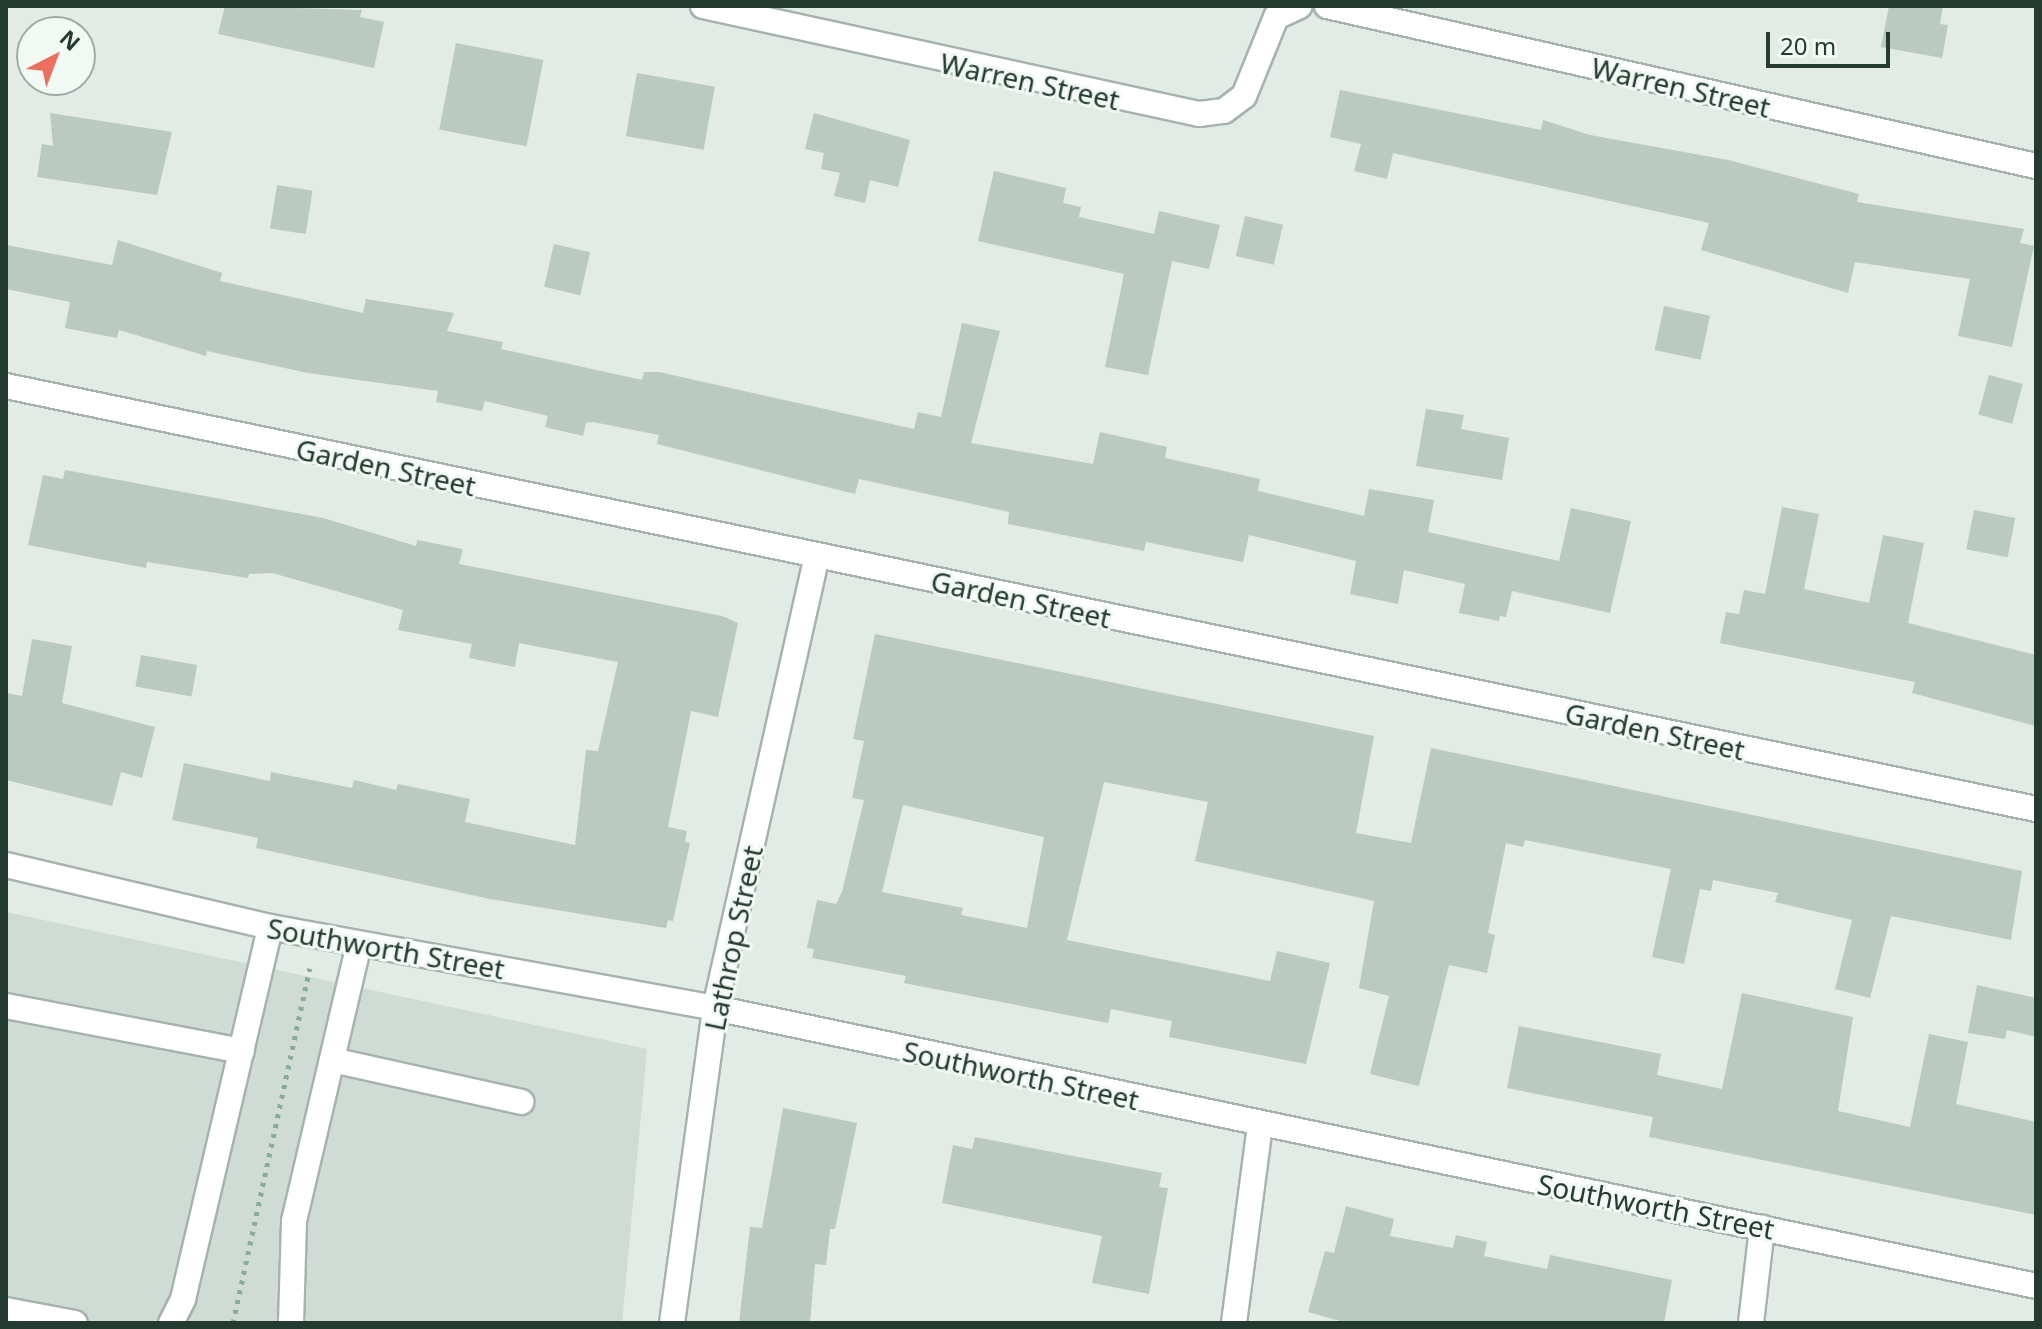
<!DOCTYPE html>
<html>
<head>
<meta charset="utf-8">
<style>
  body { margin:0 }
  #map { position:relative; width:2042px; height:1329px; overflow:hidden; background:#e2ebe6; font-family:"Noto Sans",sans-serif }
  div>[style] { position:absolute }
  [style*='--x'] { left:calc(var(--x)*1px); top:calc(var(--y)*1px); width:calc(var(--w)*1px); rotate:calc(var(--a)*1deg) }
  .built>* { inset:0; background:#d0dbd5 }
  .building>* { inset:0; background:#bac9c1; transform-origin:0 0 }
  .path>* { height:5px; margin-top:-2.5px; transform-origin:0; background:repeating-linear-gradient(90deg,#84ad9b 0 4px,transparent 0 10px) }
  .roads { filter:drop-shadow(2px 0 #a5b3ac) drop-shadow(-2px 0 #a5b3ac) drop-shadow(0 2px #a5b3ac) drop-shadow(0 -2px #a5b3ac) }
  .minor>* { height:24px; margin:-12px; padding:0 12px; transform-origin:12px; border-radius:12px; background:#fff }
  span { translate:-50% -50%; white-space:nowrap; text-align:center; line-height:1.15; -webkit-text-stroke:6px #f2f8f4; paint-order:stroke }
  .street-label { font-size:28px; color:#233b31 }
  .frame { position:absolute; inset:0; border:8px solid #233b31; pointer-events:none }
  .north { position:absolute; left:16px; top:16px; width:80px; height:80px; box-sizing:border-box; background:#f2f8f4; border:2px solid #9faca6; border-radius:50%; rotate:42deg; font-size:22px; font-weight:700; line-height:32px; text-align:center; color:#233b31 }
  .north::after { content:''; display:block; margin:auto; width:28px; height:36px; background:#eb7060; clip-path:polygon(50% 0,100% 100%,50% 72%,0 100%) }
  .scale { position:absolute; left:1766px; top:32px; width:124px; height:36px; box-sizing:border-box; border:4px solid #233b31; border-top:0; padding-left:10px; font-size:24px; line-height:28px; white-space:nowrap; color:#233b31; -webkit-text-stroke:6px #f2f8f4; paint-order:stroke }
</style>
</head>
<body>
<div id="map">
  <div class="built">
    <i style="clip-path:polygon(6px 912px,647px 1049px,622px 1323px,6px 1323px)"></i>
  </div>
  <div class="building">
    <i style="clip-path:polygon(225px 6px,362px 10px,360px 17px,384px 22px,374px 68px,218px 34px)"></i>
    <i style="clip-path:polygon(1889px 6px,1943px 6px,1940px 24px,1948px 25px,1942px 58px,1881px 47px)"></i>
    <i style="left:456px;top:43px;width:89px;height:88px;rotate:11deg"></i>
    <i style="left:637px;top:73px;width:79px;height:64px;rotate:10deg"></i>
    <i style="clip-path:polygon(1340px 90px,1541px 130px,1543px 120px,1590px 135px,1728px 160px,1859px 194px,1857px 202px,2024px 229px,2020px 243px,2034px 246px,2012px 347px,1958px 336px,1970px 279px,1855px 262px,1848px 293px,1701px 250px,1709px 223px,1393px 153px,1387px 179px,1354px 171px,1361px 144px,1330px 137px)"></i>
    <i style="clip-path:polygon(50px 113px,172px 132px,157px 195px,37px 177px,42px 144px,53px 146px)"></i>
    <i style="clip-path:polygon(814px 113px,910px 140px,898px 187px,870px 180px,865px 203px,834px 196px,840px 173px,821px 169px,824px 153px,805px 149px)"></i>
    <i style="clip-path:polygon(994px 171px,1066px 188px,1063px 203px,1081px 207px,1079px 217px,1154px 234px,1159px 211px,1220px 225px,1209px 269px,1172px 261px,1148px 375px,1105px 367px,1124px 274px,978px 241px)"></i>
    <i style="left:277px;top:185px;width:36px;height:44px;rotate:9deg"></i>
    <i style="left:1245px;top:216px;width:39px;height:41px;rotate:13deg"></i>
    <i style="clip-path:polygon(118px 240px,222px 273px,220px 281px,363px 313px,366px 299px,454px 313px,447px 331px,503px 342px,501px 349px,642px 380px,644px 372px,659px 372px,914px 429px,918px 412px,941px 417px,962px 323px,1000px 331px,971px 443px,1093px 464px,1100px 432px,1167px 447px,1165px 458px,1260px 479px,1258px 491px,1364px 516px,1369px 489px,1434px 500px,1428px 532px,1559px 561px,1571px 508px,1631px 521px,1610px 613px,1512px 591px,1506px 617px,1500px 616px,1499px 621px,1459px 613px,1465px 584px,1404px 570px,1398px 604px,1350px 594px,1356px 561px,1249px 535px,1243px 562px,1146px 542px,1144px 551px,1008px 524px,1009px 512px,859px 479px,855px 494px,657px 444px,659px 435px,593px 422px,586px 423px,583px 436px,545px 427px,548px 416px,485px 401px,482px 411px,436px 402px,438px 391px,308px 373px,207px 351px,206px 356px,119px 330px,117px 338px,65px 328px,70px 302px,6px 289px,6px 245px,112px 265px)"></i>
    <i style="left:554px;top:244px;width:37px;height:44px;rotate:13deg"></i>
    <i style="left:1664px;top:306px;width:47px;height:45px;rotate:12deg"></i>
    <i style="left:1989px;top:375px;width:35px;height:41px;rotate:15deg"></i>
    <i style="clip-path:polygon(1426px 409px,1464px 415px,1461px 429px,1509px 438px,1502px 480px,1416px 466px)"></i>
    <i style="clip-path:polygon(65px 470px,323px 518px,416px 546px,417px 540px,463px 549px,459px 564px,722px 616px,738px 623px,718px 717px,691px 711px,668px 827px,687px 831px,685px 842px,690px 843px,673px 921px,668px 920px,666px 928px,490px 899px,256px 848px,258px 838px,172px 820px,184px 763px,270px 781px,271px 772px,352px 788px,354px 780px,396px 790px,398px 784px,470px 799px,465px 822px,575px 845px,586px 750px,598px 751px,618px 662px,519px 643px,515px 667px,469px 658px,472px 644px,398px 630px,403px 610px,272px 573px,249px 574px,248px 578px,147px 562px,146px 568px,28px 545px,43px 475px,63px 479px)"></i>
    <i style="clip-path:polygon(1782px 507px,1819px 514px,1804px 589px,1869px 603px,1883px 535px,1924px 543px,1908px 623px,2036px 655px,2036px 726px,1912px 693px,1915px 682px,1720px 643px,1726px 612px,1739px 614px,1744px 590px,1765px 594px)"></i>
    <i style="left:1974px;top:510px;width:42px;height:40px;rotate:11deg"></i>
    <i style="clip-path:polygon(evenodd,875px 634px,1374px 736px,1356px 833px,1411px 843px,1431px 748px,2022px 871px,2011px 940px,1891px 916px,1870px 998px,1835px 989px,1852px 920px,1775px 902px,1778px 893px,1713px 880px,1711px 891px,1700px 889px,1684px 964px,1652px 957px,1671px 869px,1525px 840px,1523px 847px,1506px 843px,1488px 933px,1495px 935px,1487px 973px,1449px 965px,1419px 1086px,1370px 1074px,1389px 996px,1359px 988px,1374px 901px,1195px 861px,1208px 802px,1104px 782px,1067px 940px,1270px 981px,1277px 951px,1330px 963px,1306px 1064px,1169px 1037px,1172px 1021px,1111px 1009px,1108px 1023px,904px 983px,906px 976px,812px 958px,814px 949px,807px 948px,817px 900px,836px 904px,842px 892px,864px 800px,852px 798px,864px 741px,853px 739px,875px 634px,903px 805px,1044px 837px,1027px 928px,961px 915px,963px 908px,882px 892px,903px 805px)"></i>
    <i style="clip-path:polygon(32px 639px,72px 646px,62px 703px,155px 727px,142px 778px,121px 772px,112px 806px,6px 780px,6px 693px,22px 696px)"></i>
    <i style="left:141px;top:655px;width:57px;height:32px;rotate:10deg"></i>
    <i style="clip-path:polygon(1977px 985px,2036px 998px,2036px 1037px,2007px 1030px,2005px 1039px,1968px 1033px)"></i>
    <i style="clip-path:polygon(1742px 993px,1853px 1017px,1838px 1111px,1910px 1127px,1929px 1034px,1968px 1042px,1956px 1104px,2036px 1122px,2036px 1215px,1649px 1137px,1653px 1117px,1507px 1088px,1519px 1026px,1661px 1054px,1657px 1075px,1722px 1089px)"></i>
    <i style="clip-path:polygon(783px 1108px,857px 1123px,835px 1229px,830px 1229px,826px 1265px,815px 1264px,810px 1323px,739px 1323px,750px 1227px,762px 1228px)"></i>
    <i style="clip-path:polygon(975px 1137px,1162px 1173px,1159px 1187px,1168px 1188px,1149px 1294px,1092px 1283px,1102px 1236px,942px 1203px,953px 1145px,972px 1149px)"></i>
    <i style="clip-path:polygon(1346px 1206px,1394px 1219px,1390px 1236px,1453px 1248px,1456px 1235px,1487px 1242px,1484px 1256px,1547px 1269px,1550px 1255px,1672px 1280px,1664px 1323px,1347px 1323px,1308px 1312px,1325px 1251px,1334px 1253px)"></i>
  </div>
  <div class="path">
    <i style="--x:233;--y:1323;--w:363;--a:-77.8"></i>
  </div>
  <div class="roads">
    <div class="minor">
      <i style="--x:703;--y:6;--w:508;--a:12.28"></i>
      <i style="--x:1199;--y:114;--w:25;--a:-7"></i>
      <i style="--x:1224;--y:111;--w:25;--a:-37"></i>
      <i style="--x:1244;--y:96;--w:85;--a:-67.9"></i>
      <i style="--x:1276;--y:17;--w:26;--a:-25"></i>
      <i style="--x:1327;--y:6;--w:727;--a:12.72"></i>
      <i style="--x:6;--y:386;--w:2074;--a:11.77"></i>
      <i style="--x:6;--y:865;--w:271;--a:13.2"></i>
      <i style="--x:270;--y:927;--w:452;--a:10.3"></i>
      <i style="--x:715;--y:1008;--w:1350;--a:11.88"></i>
      <i style="--x:6;--y:1006;--w:240;--a:10.8"></i>
      <i style="--x:332;--y:1060;--w:194;--a:12.5"></i>
      <i style="--x:6;--y:1310;--w:70;--a:10.7"></i>
      <i style="--x:171;--y:1323;--w:27;--a:-63"></i>
      <i style="--x:183;--y:1299;--w:382;--a:-76.8"></i>
      <i style="--x:291;--y:1323;--w:102;--a:-88.3"></i>
      <i style="--x:294;--y:1221;--w:285;--a:-76.8"></i>
      <i style="--x:672;--y:1323;--w:318;--a:-82.2"></i>
      <i style="--x:715;--y:1008;--w:462;--a:-77.3"></i>
      <i style="--x:1234;--y:1323;--w:199;--a:-82.5"></i>
      <i style="--x:1751;--y:1323;--w:96;--a:-83.4"></i>
    </div>
  </div>
  <div class="street-label">
    <span style="left:1030px;top:81px;rotate:12deg">Warren Street</span>
    <span style="left:1681px;top:87px;rotate:13deg">Warren Street</span>
    <span style="left:386px;top:467px;rotate:12deg">Garden Street</span>
    <span style="left:1021px;top:599px;rotate:12deg">Garden Street</span>
    <span style="left:1655px;top:731px;rotate:12deg">Garden Street</span>
    <span style="left:733px;top:938px;rotate:-78deg">Lathrop Street</span>
    <span style="left:386px;top:948px;rotate:10deg">Southworth Street</span>
    <span style="left:1021px;top:1075px;rotate:12deg">Southworth Street</span>
    <span style="left:1656px;top:1206px;rotate:11deg">Southworth Street</span>
  </div>
  <div class="frame"></div>
  <div class="north">N</div>
  <div class="scale">20 m</div>
</div>
</body>
</html>
